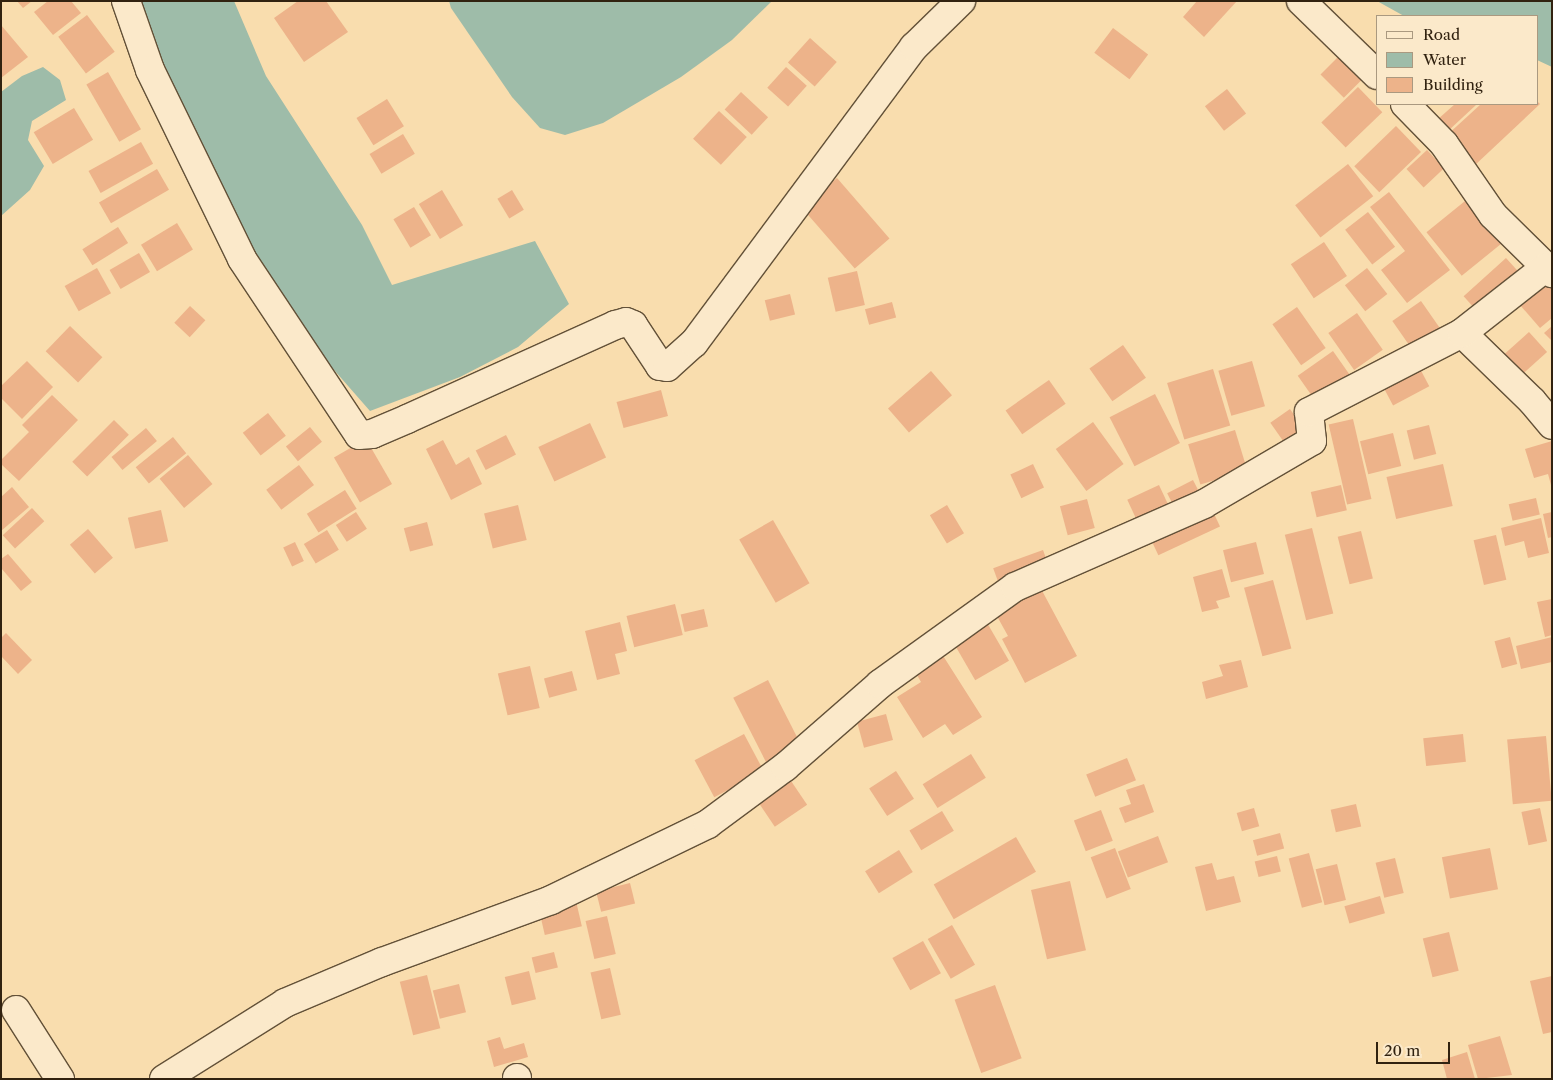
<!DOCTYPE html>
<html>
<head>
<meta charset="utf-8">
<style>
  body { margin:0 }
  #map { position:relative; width:1553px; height:1080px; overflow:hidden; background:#f9ddae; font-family:"Libre Caslon Text",serif }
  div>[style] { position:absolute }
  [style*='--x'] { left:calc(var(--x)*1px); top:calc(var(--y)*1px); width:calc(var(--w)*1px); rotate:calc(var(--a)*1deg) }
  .water>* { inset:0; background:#9ebca9 }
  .building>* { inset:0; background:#edb38a; transform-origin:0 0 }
  .roads { filter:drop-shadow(1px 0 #635138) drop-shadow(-1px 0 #635138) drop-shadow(0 1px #635138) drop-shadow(0 -1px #635138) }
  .minor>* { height:28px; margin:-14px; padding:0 14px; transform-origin:14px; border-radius:14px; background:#fbe9ca }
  span { translate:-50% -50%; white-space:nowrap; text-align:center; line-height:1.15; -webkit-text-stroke:4.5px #fbe9ca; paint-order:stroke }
  .frame { position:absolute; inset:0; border:2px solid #312210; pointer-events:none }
  .legend { position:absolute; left:1376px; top:15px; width:162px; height:90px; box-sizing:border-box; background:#fbe9ca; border:1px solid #aa9980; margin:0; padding:6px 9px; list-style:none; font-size:15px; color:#312210 }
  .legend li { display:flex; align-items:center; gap:10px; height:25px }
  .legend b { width:25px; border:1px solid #aa9980 }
  .scale { position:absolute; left:1376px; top:1042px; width:74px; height:22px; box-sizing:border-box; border:2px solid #312210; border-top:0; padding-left:6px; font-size:15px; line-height:18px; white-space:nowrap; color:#312210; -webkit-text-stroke:4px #fbe9ca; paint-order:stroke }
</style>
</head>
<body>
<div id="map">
  <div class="water">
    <i style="clip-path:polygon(135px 1px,234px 1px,266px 76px,362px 225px,392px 285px,535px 241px,569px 304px,518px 347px,460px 377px,370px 411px,306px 338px,253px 256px,165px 85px)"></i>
    <i style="clip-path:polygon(449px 1px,772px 1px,732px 40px,681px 77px,603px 123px,565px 135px,540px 128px,512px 97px,451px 8px)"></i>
    <i style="clip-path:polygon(1377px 1px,1552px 1px,1552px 67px,1537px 60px,1537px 16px,1404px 16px)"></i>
    <i style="clip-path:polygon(43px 67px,60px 80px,66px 100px,32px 121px,28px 140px,44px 166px,30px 190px,1px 216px,1px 92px,22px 76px)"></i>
  </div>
  <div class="building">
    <i style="clip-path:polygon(17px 1px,32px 1px,23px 8px)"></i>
    <i style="clip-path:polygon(48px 1px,71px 1px,81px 13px,53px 35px,34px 12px)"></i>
    <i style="clip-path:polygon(298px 1px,326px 1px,348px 32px,304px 62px,274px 18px)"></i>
    <i style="clip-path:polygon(1197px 1px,1237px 1px,1204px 37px,1183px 17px)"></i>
    <i style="left:87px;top:15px;width:46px;height:36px;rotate:53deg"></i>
    <i style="clip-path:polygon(1px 25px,28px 57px,1px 78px)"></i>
    <i style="left:1113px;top:28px;width:44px;height:31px;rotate:37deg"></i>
    <i style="left:810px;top:38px;width:36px;height:33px;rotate:42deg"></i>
    <i style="left:1341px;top:54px;width:33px;height:29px;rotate:45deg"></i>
    <i style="left:786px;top:67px;width:28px;height:28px;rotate:42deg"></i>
    <i style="left:108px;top:72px;width:66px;height:25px;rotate:60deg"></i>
    <i style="left:1358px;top:87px;width:35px;height:51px;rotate:46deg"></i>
    <i style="left:1227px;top:89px;width:31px;height:28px;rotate:52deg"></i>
    <i style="left:741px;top:92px;width:37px;height:24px;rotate:43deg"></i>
    <i style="left:387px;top:99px;width:32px;height:36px;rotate:58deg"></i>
    <i style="clip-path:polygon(1537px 101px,1540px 104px,1474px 166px,1446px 136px,1481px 104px,1537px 104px)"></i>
    <i style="clip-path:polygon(1455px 104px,1476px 105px,1448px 131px,1437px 120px)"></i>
    <i style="left:74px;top:108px;width:37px;height:47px;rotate:59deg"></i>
    <i style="left:719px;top:111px;width:38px;height:38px;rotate:43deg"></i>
    <i style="left:1396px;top:126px;width:36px;height:58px;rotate:46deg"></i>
    <i style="left:403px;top:134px;width:23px;height:39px;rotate:59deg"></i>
    <i style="left:141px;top:142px;width:25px;height:60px;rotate:61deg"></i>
    <i style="left:1427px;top:150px;width:25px;height:28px;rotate:47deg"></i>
    <i style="left:1348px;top:164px;width:41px;height:67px;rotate:52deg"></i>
    <i style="left:157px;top:169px;width:24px;height:67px;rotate:60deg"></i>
    <i style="left:837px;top:178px;width:80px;height:46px;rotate:49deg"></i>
    <i style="left:442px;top:190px;width:41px;height:27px;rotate:59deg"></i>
    <i style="left:512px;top:190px;width:23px;height:17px;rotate:59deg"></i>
    <i style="clip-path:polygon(1389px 192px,1450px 270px,1407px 303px,1381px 270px,1405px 251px,1370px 207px)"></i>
    <i style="left:1470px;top:197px;width:56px;height:56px;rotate:51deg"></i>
    <i style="left:414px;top:207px;width:33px;height:24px;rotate:59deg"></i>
    <i style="left:1368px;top:212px;width:44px;height:29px;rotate:52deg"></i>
    <i style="left:177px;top:223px;width:31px;height:42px;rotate:59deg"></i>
    <i style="left:118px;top:227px;width:19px;height:42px;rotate:58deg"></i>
    <i style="left:1324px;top:242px;width:41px;height:40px;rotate:56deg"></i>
    <i style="left:139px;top:253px;width:22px;height:34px;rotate:60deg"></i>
    <i style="left:1506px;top:258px;width:25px;height:57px;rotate:48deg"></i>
    <i style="left:97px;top:268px;width:29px;height:37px;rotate:61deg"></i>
    <i style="left:1367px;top:268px;width:33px;height:28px;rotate:52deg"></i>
    <i style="left:857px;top:271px;width:35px;height:30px;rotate:77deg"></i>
    <i style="clip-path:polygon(1549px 278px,1552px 282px,1552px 318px,1540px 328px,1520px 305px)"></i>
    <i style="left:790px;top:294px;width:21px;height:26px;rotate:76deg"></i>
    <i style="left:1421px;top:301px;width:38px;height:35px;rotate:55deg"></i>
    <i style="left:892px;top:302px;width:16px;height:28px;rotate:75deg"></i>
    <i style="left:190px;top:306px;width:21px;height:23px;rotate:43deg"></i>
    <i style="left:1297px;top:307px;width:50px;height:30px;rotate:55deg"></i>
    <i style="left:1357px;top:313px;width:45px;height:35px;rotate:55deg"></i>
    <i style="left:70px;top:326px;width:45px;height:35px;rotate:44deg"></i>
    <i style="clip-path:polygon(1552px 326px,1552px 341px,1544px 333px)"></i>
    <i style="left:1529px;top:332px;width:27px;height:39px;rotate:48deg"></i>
    <i style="left:1123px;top:345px;width:40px;height:41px;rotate:55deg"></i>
    <i style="left:1333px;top:351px;width:37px;height:43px;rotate:55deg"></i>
    <i style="clip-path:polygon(27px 361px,53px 387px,22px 419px,1px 398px,1px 386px)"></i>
    <i style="left:1252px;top:361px;width:47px;height:35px;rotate:74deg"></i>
    <i style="left:1418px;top:365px;width:24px;height:41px;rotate:62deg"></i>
    <i style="left:1213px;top:369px;width:59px;height:48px;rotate:73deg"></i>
    <i style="left:931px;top:371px;width:32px;height:57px;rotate:49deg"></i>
    <i style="left:1049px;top:380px;width:29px;height:53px;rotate:55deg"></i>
    <i style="left:661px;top:390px;width:27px;height:46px;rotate:75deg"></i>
    <i style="left:1155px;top:394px;width:55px;height:51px;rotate:63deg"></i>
    <i style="clip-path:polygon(52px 395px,78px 420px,19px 481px,1px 464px,1px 460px,29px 432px,22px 425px)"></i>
    <i style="left:1290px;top:409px;width:33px;height:24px;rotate:55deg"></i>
    <i style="left:268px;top:413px;width:29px;height:32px;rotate:52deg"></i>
    <i style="left:1353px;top:419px;width:82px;height:25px;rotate:77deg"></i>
    <i style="left:114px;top:420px;width:21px;height:59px;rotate:45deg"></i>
    <i style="left:1093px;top:422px;width:52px;height:46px;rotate:54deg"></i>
    <i style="left:590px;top:423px;width:38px;height:57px;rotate:65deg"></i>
    <i style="left:1429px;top:425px;width:30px;height:23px;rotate:76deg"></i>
    <i style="left:310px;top:427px;width:19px;height:31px;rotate:51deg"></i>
    <i style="left:146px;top:428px;width:17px;height:45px;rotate:50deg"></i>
    <i style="left:1235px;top:430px;width:42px;height:49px;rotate:73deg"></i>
    <i style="left:1393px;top:433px;width:34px;height:34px;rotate:76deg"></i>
    <i style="left:506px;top:435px;width:22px;height:34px;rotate:63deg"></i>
    <i style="left:173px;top:437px;width:21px;height:48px;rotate:51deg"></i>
    <i style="left:366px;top:439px;width:52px;height:37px;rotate:60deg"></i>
    <i style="clip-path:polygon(443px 440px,456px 465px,469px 457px,482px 484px,451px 500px,426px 449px)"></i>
    <i style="clip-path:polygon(1552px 441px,1552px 485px,1551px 485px,1548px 474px,1534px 478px,1525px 449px)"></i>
    <i style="left:188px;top:455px;width:38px;height:37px;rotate:50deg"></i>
    <i style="left:1033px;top:464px;width:26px;height:25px;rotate:65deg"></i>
    <i style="left:1443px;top:464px;width:43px;height:58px;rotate:77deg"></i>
    <i style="left:299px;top:465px;width:25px;height:41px;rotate:53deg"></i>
    <i style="left:1193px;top:480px;width:22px;height:29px;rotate:63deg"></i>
    <i style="left:1159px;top:485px;width:31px;height:35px;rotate:65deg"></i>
    <i style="left:1341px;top:485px;width:26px;height:31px;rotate:77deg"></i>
    <i style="clip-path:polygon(12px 487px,29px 507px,1px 531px,1px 497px)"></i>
    <i style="left:345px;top:490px;width:22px;height:45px;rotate:58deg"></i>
    <i style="left:1536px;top:498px;width:17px;height:28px;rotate:77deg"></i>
    <i style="left:1087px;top:499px;width:30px;height:28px;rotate:75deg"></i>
    <i style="left:1209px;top:503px;width:26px;height:68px;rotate:65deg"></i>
    <i style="left:518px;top:505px;width:36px;height:35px;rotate:76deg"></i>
    <i style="left:947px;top:505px;width:33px;height:20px;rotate:59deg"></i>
    <i style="left:32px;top:508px;width:18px;height:40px;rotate:47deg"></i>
    <i style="left:161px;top:510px;width:32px;height:34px;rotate:77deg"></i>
    <i style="left:356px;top:512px;width:20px;height:24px;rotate:57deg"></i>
    <i style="clip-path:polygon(1552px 512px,1552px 537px,1548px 538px,1543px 514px)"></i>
    <i style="clip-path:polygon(1541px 518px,1549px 553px,1528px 558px,1524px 541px,1505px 546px,1501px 528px)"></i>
    <i style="left:773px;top:520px;width:73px;height:39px;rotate:60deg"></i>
    <i style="left:427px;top:522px;width:24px;height:24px;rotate:75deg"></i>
    <i style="left:1312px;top:528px;width:88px;height:28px;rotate:76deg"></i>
    <i style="left:88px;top:529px;width:38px;height:24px;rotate:49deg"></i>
    <i style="left:327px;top:530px;width:23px;height:27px;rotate:59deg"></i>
    <i style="left:1361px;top:531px;width:49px;height:24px;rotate:76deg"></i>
    <i style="left:1496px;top:535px;width:46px;height:23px;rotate:77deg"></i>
    <i style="left:295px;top:542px;width:21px;height:13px;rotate:65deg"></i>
    <i style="left:1256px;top:542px;width:33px;height:34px;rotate:76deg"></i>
    <i style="left:1043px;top:550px;width:20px;height:53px;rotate:70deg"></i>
    <i style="clip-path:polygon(8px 554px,32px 582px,21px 591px,1px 568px,1px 559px)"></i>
    <i style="clip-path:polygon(1222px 569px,1230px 597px,1216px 601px,1219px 608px,1202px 612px,1193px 577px)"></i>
    <i style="left:1273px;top:580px;width:71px;height:30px;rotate:75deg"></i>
    <i style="clip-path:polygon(1039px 585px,1077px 656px,1025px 683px,1002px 639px,1008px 636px,993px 609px)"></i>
    <i style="clip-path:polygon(1552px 599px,1552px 635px,1545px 637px,1537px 602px)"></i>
    <i style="left:675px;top:604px;width:32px;height:50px;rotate:76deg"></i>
    <i style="left:704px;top:609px;width:18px;height:24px;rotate:77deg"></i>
    <i style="left:986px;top:621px;width:46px;height:39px;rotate:60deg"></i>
    <i style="clip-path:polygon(620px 622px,627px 651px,615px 654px,620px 674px,597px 680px,585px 631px)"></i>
    <i style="clip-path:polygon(6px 633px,32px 660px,18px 674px,1px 656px,1px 638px)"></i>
    <i style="left:1510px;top:637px;width:28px;height:16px;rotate:75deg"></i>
    <i style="clip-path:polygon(1552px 637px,1552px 662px,1521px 669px,1516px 646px)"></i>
    <i style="clip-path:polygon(940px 651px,982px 717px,953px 735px,945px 724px,923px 738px,897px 697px,921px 682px,913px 668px)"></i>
    <i style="clip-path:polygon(1241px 660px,1248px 687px,1206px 699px,1202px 682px,1223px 676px,1219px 665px)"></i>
    <i style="left:530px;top:666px;width:43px;height:33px;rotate:77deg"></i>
    <i style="left:572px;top:671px;width:20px;height:29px;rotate:75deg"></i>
    <i style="left:768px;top:680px;width:74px;height:39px;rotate:63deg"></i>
    <i style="left:886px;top:714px;width:27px;height:30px;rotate:75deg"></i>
    <i style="left:744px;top:734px;width:42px;height:56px;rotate:62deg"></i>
    <i style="left:1463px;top:734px;width:28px;height:40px;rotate:84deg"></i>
    <i style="left:1546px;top:736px;width:65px;height:39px;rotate:85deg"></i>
    <i style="left:971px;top:754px;width:28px;height:57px;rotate:58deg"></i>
    <i style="left:1127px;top:758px;width:24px;height:44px;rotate:68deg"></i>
    <i style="left:896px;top:771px;width:33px;height:32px;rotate:57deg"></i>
    <i style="left:787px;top:775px;width:36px;height:39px;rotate:56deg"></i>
    <i style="clip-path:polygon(1144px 784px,1154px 812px,1125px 823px,1119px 808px,1131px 804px,1126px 790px)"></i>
    <i style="left:1356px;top:804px;width:23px;height:26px;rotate:77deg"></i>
    <i style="left:1254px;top:808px;width:19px;height:18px;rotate:74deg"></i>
    <i style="left:1540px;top:808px;width:34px;height:19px;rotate:78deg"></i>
    <i style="left:1101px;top:810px;width:33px;height:29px;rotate:69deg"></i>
    <i style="left:942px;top:811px;width:23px;height:38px;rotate:59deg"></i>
    <i style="left:1280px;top:833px;width:16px;height:28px;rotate:75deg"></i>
    <i style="left:1158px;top:836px;width:28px;height:43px;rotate:69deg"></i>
    <i style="left:1016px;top:837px;width:40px;height:95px;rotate:60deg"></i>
    <i style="left:1115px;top:848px;width:44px;height:26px;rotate:69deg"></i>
    <i style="left:1490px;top:848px;width:42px;height:49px;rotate:79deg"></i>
    <i style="left:899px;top:850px;width:26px;height:40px;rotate:58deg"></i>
    <i style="left:1309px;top:853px;width:51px;height:21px;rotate:75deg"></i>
    <i style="left:1277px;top:856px;width:16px;height:23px;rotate:76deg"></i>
    <i style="left:1395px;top:858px;width:36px;height:20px;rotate:76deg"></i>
    <i style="clip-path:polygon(1212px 863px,1217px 880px,1234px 876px,1241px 902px,1206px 911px,1195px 867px)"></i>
    <i style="left:1337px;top:864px;width:37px;height:22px;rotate:76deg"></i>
    <i style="left:1070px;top:881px;width:71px;height:40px;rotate:77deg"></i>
    <i style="left:630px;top:883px;width:21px;height:35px;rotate:76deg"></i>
    <i style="left:1380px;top:896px;width:18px;height:37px;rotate:74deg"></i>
    <i style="left:576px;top:901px;width:26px;height:38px;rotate:77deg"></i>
    <i style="left:607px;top:916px;width:39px;height:22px;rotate:77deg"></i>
    <i style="left:952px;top:925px;width:46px;height:28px;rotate:60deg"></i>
    <i style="left:1449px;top:932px;width:40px;height:27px;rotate:76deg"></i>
    <i style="left:923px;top:941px;width:37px;height:35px;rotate:61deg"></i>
    <i style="left:554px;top:952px;width:16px;height:23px;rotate:76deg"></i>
    <i style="left:610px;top:968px;width:48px;height:20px;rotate:77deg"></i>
    <i style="left:529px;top:971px;width:29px;height:25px;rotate:76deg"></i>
    <i style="left:427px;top:975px;width:55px;height:28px;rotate:76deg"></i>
    <i style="clip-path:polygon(1552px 976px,1552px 1032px,1543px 1034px,1530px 981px)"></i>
    <i style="left:459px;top:984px;width:29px;height:27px;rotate:76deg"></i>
    <i style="left:995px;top:985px;width:78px;height:43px;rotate:70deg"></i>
    <i style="clip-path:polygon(1500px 1036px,1512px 1075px,1478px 1079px,1468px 1045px)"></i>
    <i style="clip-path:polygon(500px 1037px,504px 1049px,524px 1043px,528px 1057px,494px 1067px,487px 1041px)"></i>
    <i style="clip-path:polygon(1467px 1052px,1475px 1079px,1447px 1079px,1442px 1060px)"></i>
  </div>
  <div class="roads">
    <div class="minor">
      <i style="--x:126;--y:1;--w:73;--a:70.8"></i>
      <i style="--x:150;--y:70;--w:210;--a:64"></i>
      <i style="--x:242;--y:259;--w:211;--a:56.4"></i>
      <i style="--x:359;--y:435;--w:13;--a:-4"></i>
      <i style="--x:372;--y:434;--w:38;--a:-23"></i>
      <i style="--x:407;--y:419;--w:228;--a:-24.3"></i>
      <i style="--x:615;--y:325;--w:11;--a:-15"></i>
      <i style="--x:626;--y:322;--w:8;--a:23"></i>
      <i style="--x:633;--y:325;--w:49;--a:56.6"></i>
      <i style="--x:660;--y:366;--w:7;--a:8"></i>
      <i style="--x:667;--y:367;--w:36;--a:-42"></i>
      <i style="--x:694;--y:343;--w:369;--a:-53.4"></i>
      <i style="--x:914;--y:47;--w:66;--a:-44.4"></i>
      <i style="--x:1301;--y:1;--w:106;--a:44.2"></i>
      <i style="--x:1405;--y:104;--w:56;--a:45.7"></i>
      <i style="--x:1444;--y:144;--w:86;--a:55.4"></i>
      <i style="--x:1493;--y:215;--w:83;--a:44.5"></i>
      <i style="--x:1462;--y:333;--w:98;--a:44.2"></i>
      <i style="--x:1532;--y:401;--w:31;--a:50"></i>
      <i style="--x:16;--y:1010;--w:82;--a:57.5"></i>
      <i style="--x:517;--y:1078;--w:1;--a:90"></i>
      <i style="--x:164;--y:1079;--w:143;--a:-32.1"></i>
      <i style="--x:285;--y:1003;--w:105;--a:-22.9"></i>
      <i style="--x:382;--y:962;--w:180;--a:-20.1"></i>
      <i style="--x:551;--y:900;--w:174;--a:-25.8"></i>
      <i style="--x:708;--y:824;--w:96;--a:-36.5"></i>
      <i style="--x:785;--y:767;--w:126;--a:-41.1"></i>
      <i style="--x:880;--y:684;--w:166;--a:-35.7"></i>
      <i style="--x:1015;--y:587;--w:206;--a:-23.7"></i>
      <i style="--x:1204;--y:504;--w:125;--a:-30.3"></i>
      <i style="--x:1312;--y:441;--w:29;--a:-96"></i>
      <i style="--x:1309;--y:412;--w:172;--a:-27.3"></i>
      <i style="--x:1462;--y:333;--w:105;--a:-38.1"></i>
    </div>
  </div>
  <div class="frame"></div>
  <ul class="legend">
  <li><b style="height:6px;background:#fbe9ca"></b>Road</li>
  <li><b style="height:14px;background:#9ebca9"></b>Water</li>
  <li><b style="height:14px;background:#edb38a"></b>Building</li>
  </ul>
  <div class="scale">20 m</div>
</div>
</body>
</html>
